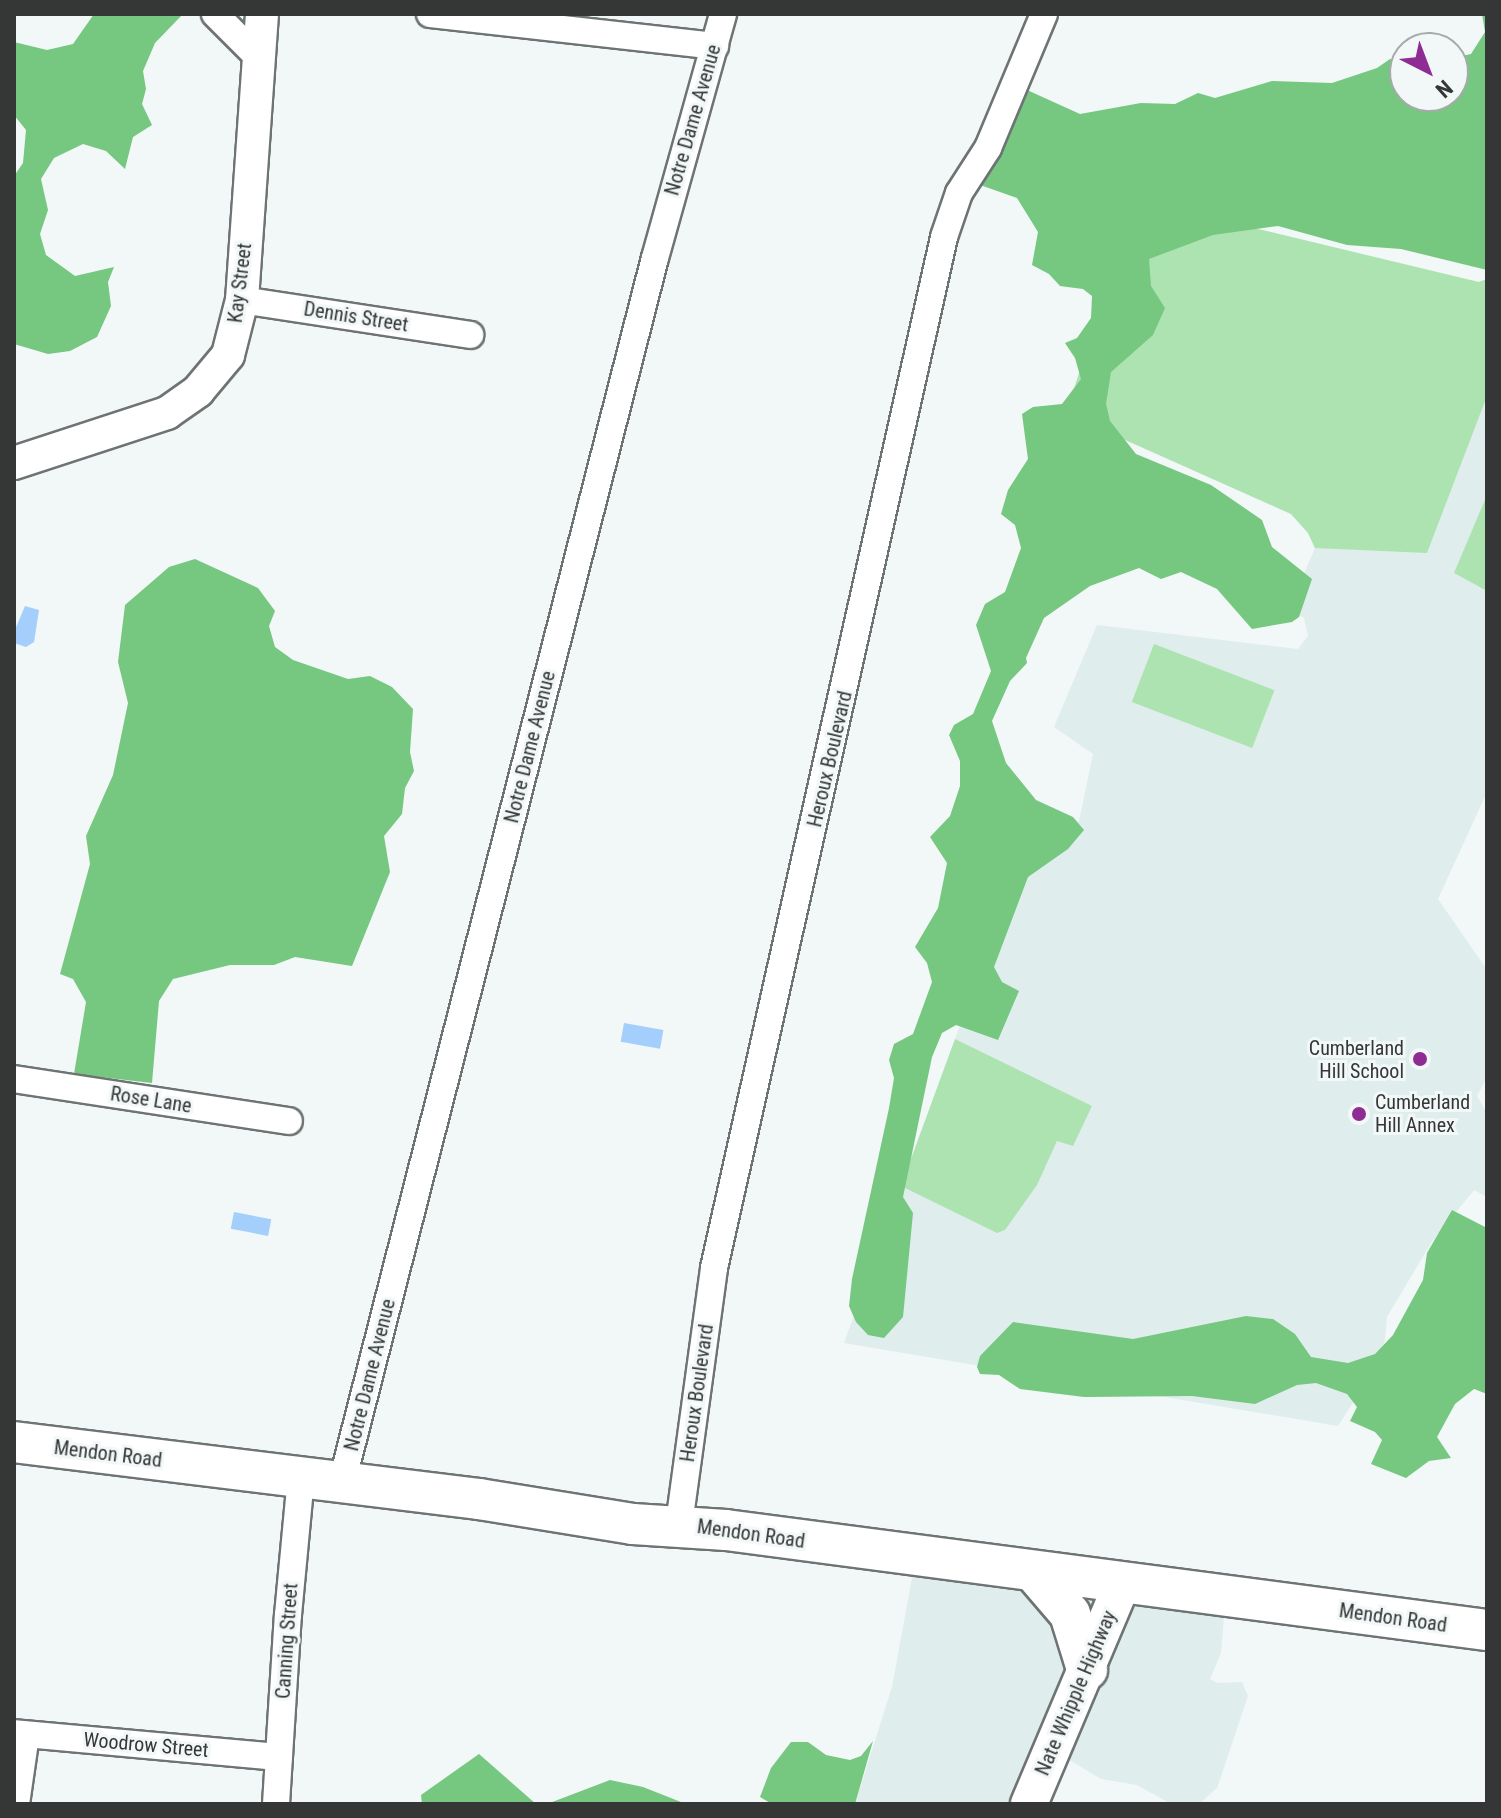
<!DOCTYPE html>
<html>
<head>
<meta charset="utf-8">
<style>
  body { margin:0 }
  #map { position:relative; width:1501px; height:1818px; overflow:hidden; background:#f2f7f7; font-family:"Roboto Condensed",sans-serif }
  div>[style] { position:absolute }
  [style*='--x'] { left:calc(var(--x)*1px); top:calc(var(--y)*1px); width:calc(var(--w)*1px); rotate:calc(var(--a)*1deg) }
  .built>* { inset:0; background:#dfeded }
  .green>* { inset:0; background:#ade3b1; transform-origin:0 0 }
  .forest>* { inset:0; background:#76c780 }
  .water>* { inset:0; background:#a4cffc; transform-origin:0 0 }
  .roads { filter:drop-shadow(2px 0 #6e7373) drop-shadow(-2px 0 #6e7373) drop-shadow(0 2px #6e7373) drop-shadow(0 -2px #6e7373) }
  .minor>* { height:26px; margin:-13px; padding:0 13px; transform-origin:13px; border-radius:13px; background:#fff }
  .tertiary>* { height:32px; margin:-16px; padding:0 16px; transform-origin:16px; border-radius:16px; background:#fff }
  .secondary>* { height:36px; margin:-18px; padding:0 18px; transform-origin:18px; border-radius:18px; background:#fff }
  .primary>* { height:40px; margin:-20px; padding:0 20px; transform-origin:20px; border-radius:20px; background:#fff }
  .dots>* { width:22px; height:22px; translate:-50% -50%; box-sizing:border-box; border:4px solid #f2f7f7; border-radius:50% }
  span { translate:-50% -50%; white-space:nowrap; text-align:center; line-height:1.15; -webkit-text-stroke:6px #f2f7f7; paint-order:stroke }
  .street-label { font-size:20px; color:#353737 }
  .poi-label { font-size:20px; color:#353737 }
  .right { translate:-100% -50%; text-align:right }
  .left { translate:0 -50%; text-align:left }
  .frame { position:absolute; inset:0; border:16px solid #353737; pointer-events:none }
  .north { position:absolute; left:1389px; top:32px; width:80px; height:80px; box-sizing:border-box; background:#f2f7f7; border:2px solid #a6aaaa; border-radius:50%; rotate:138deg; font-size:22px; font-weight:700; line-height:32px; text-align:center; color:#353737 }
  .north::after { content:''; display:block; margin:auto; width:28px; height:36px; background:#8f2c93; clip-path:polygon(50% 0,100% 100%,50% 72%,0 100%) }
</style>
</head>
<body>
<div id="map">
  <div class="built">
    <i style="clip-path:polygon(1487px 279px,1487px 792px,1438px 899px,1487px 970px,1487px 1077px,1477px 1096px,1487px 1113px,1487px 1197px,1474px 1190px,1431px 1243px,1387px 1317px,1385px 1340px,1369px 1378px,1338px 1426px,844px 1343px,1023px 853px,1079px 821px,1093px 754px,1054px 727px,1097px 625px,1298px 649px,1308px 636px,1304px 618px,1289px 609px,1315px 548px,1308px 533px,1291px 514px,1085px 422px)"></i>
    <i style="clip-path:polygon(917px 1551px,1226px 1592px,1221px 1653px,1210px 1679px,1217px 1683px,1242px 1682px,1248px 1696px,1217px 1788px,1199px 1804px,1171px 1804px,1137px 1785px,1101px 1779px,1051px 1749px,1023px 1804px,855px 1804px,892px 1687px)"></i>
  </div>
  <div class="green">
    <i style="clip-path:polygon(1133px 199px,1479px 282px,1487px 279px,1487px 396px,1427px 553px,1315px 548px,1308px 533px,1291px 514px,1085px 422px,1069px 405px)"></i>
    <i style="clip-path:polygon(1487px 495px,1487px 591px,1454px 573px)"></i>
    <i style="left:1154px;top:644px;width:129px;height:62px;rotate:21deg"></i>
    <i style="clip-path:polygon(955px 1039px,1092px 1106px,1073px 1146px,1057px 1141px,1037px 1185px,1005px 1230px,997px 1233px,901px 1186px)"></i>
  </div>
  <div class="forest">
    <i style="clip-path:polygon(94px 14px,183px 14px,155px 43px,143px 71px,146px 89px,142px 104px,152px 125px,133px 137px,125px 169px,106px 151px,83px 144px,54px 158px,41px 179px,48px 210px,40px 234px,46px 255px,75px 276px,114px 267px,108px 282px,111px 306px,97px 337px,70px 351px,48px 354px,14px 344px,14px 176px,23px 163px,26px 130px,14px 115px,14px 42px,47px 50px,73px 44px)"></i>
    <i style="clip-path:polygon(1482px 14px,1487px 14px,1487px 270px,1401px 249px,1347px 245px,1278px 226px,1213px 235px,1149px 259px,1151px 286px,1165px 308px,1153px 335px,1111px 372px,1106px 404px,1110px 421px,1136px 454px,1211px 485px,1262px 520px,1272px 547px,1312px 579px,1299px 617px,1292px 622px,1252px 629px,1217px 589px,1181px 572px,1161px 579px,1139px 568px,1090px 586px,1044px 618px,1026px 658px,1027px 663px,1010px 681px,992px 721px,1006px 763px,1036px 800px,1073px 817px,1084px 830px,1068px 849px,1028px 877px,994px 967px,1002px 982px,1019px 991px,998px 1040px,956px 1025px,942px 1033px,932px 1057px,903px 1197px,913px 1213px,903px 1317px,884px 1338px,868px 1335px,856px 1322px,849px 1306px,852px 1279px,889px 1108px,894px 1078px,889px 1060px,894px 1044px,913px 1034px,932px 982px,927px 963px,915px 947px,938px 908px,947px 863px,930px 837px,950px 816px,960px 786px,960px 761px,949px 735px,954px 725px,973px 714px,991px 671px,976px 625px,985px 604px,1005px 592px,1021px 548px,1015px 525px,1001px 514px,1008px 490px,1028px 459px,1022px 414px,1033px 407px,1062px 404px,1081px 379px,1075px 358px,1065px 343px,1077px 338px,1091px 318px,1092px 296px,1083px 289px,1060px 286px,1049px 274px,1032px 265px,1038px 232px,1017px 198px,966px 180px,1014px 84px,1080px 114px,1141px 103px,1175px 104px,1198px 93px,1215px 98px,1272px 81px,1332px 83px,1377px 68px,1390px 59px,1405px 61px,1405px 96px,1453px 96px,1453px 58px,1471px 54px,1485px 32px)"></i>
    <i style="clip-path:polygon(195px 559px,258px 588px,275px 611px,269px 626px,275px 647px,293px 660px,348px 679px,370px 676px,392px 687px,413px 709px,410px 752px,414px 771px,405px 788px,402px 814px,384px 836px,390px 872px,352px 966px,295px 957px,274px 965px,230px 965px,173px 979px,159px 1001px,152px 1083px,74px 1074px,86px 1002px,73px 979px,60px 974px,90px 864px,86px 836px,113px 775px,128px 703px,118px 662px,125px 605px,169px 567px)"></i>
    <i style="clip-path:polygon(1452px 1210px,1487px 1228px,1487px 1394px,1474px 1389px,1455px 1404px,1437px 1437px,1451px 1458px,1429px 1461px,1406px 1478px,1371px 1464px,1382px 1440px,1375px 1432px,1350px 1421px,1357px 1407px,1347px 1394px,1316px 1383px,1297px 1385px,1255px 1404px,1192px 1396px,1084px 1397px,1020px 1389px,999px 1375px,980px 1374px,977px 1367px,980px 1356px,1013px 1322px,1133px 1339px,1246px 1316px,1273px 1319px,1295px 1334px,1311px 1357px,1348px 1363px,1375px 1354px,1393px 1335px,1423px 1280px,1427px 1253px)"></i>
    <i style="clip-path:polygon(873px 1741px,855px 1804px,772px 1804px,760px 1797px,771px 1768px,791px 1742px,808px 1742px,826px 1755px,850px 1760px,861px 1756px)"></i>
    <i style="clip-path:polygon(479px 1754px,536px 1804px,422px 1804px,421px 1795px)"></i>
    <i style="clip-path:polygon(610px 1780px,643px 1787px,686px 1804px,547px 1804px)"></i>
  </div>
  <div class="water">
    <i style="clip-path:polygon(25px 606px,39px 610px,34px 642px,26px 647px,14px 643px,14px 632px)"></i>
    <i style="left:624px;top:1023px;width:40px;height:19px;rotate:10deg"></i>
    <i style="left:234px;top:1212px;width:38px;height:17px;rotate:11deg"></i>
  </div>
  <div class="roads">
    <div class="minor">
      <i style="--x:215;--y:14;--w:61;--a:45"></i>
      <i style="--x:430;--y:14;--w:287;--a:6.4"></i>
      <i style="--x:242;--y:300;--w:231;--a:8.7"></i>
      <i style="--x:14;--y:1079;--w:278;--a:8.7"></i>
      <i style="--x:342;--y:1482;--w:1263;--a:-75.66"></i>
      <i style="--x:655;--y:258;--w:253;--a:-74.4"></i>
      <i style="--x:679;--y:1524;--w:258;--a:-82.2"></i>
      <i style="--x:714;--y:1268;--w:1056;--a:-77.42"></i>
      <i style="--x:944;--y:237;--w:46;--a:-71.2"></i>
      <i style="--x:959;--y:193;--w:54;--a:-57.2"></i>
      <i style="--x:988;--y:148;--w:145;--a:-67.3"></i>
      <i style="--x:14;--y:1733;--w:266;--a:5.2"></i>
      <i style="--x:16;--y:1804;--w:70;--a:-81.8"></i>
      <i style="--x:276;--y:1804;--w:189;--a:-86.4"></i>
      <i style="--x:288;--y:1615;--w:138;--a:-84.6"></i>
    </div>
    <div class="tertiary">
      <i style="--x:14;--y:463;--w:161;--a:-18.1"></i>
      <i style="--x:167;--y:413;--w:38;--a:-35"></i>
      <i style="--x:198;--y:391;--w:47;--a:-50.2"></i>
      <i style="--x:228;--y:355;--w:57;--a:-75.7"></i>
      <i style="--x:242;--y:300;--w:287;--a:-86"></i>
    </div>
    <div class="secondary">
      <i style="--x:1029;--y:1804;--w:241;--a:-67.1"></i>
    </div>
    <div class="primary">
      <i style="--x:14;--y:1442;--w:468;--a:7"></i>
      <i style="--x:479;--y:1499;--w:156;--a:9.2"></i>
      <i style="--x:633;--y:1524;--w:93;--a:3.7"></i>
      <i style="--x:726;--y:1530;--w:768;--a:7.49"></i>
      <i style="--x:1034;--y:1572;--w:55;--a:49.4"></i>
      <i style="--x:1070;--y:1614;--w:58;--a:72.8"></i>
    </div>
  </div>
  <div class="dots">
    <i style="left:1420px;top:1059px;background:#8f2c93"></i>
    <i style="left:1359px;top:1114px;background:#8f2c93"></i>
  </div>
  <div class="street-label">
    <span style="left:693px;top:120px;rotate:-74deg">Notre Dame Avenue</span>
    <span style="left:240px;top:283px;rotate:-83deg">Kay Street</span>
    <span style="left:356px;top:317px;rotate:9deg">Dennis Street</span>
    <span style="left:530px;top:747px;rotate:-76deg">Notre Dame Avenue</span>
    <span style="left:830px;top:759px;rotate:-77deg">Heroux Boulevard</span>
    <span style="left:151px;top:1100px;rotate:9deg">Rose Lane</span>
    <span style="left:370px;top:1375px;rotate:-76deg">Notre Dame Avenue</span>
    <span style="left:697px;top:1393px;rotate:-82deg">Heroux Boulevard</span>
    <span style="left:108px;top:1454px;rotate:7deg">Mendon Road</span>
    <span style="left:751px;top:1534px;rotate:8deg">Mendon Road</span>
    <span style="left:1393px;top:1618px;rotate:8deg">Mendon Road</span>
    <span style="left:287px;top:1641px;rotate:-86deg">Canning Street</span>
    <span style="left:1076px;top:1693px;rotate:-67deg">Nate Whipple Highway</span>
    <span style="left:146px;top:1745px;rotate:5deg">Woodrow Street</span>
  </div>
  <div class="poi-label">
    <span class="right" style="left:1404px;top:1060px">Cumberland<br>Hill School</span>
    <span class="left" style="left:1375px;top:1114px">Cumberland<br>Hill Annex</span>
  </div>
  <div class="frame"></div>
  <div class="north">N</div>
</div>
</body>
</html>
